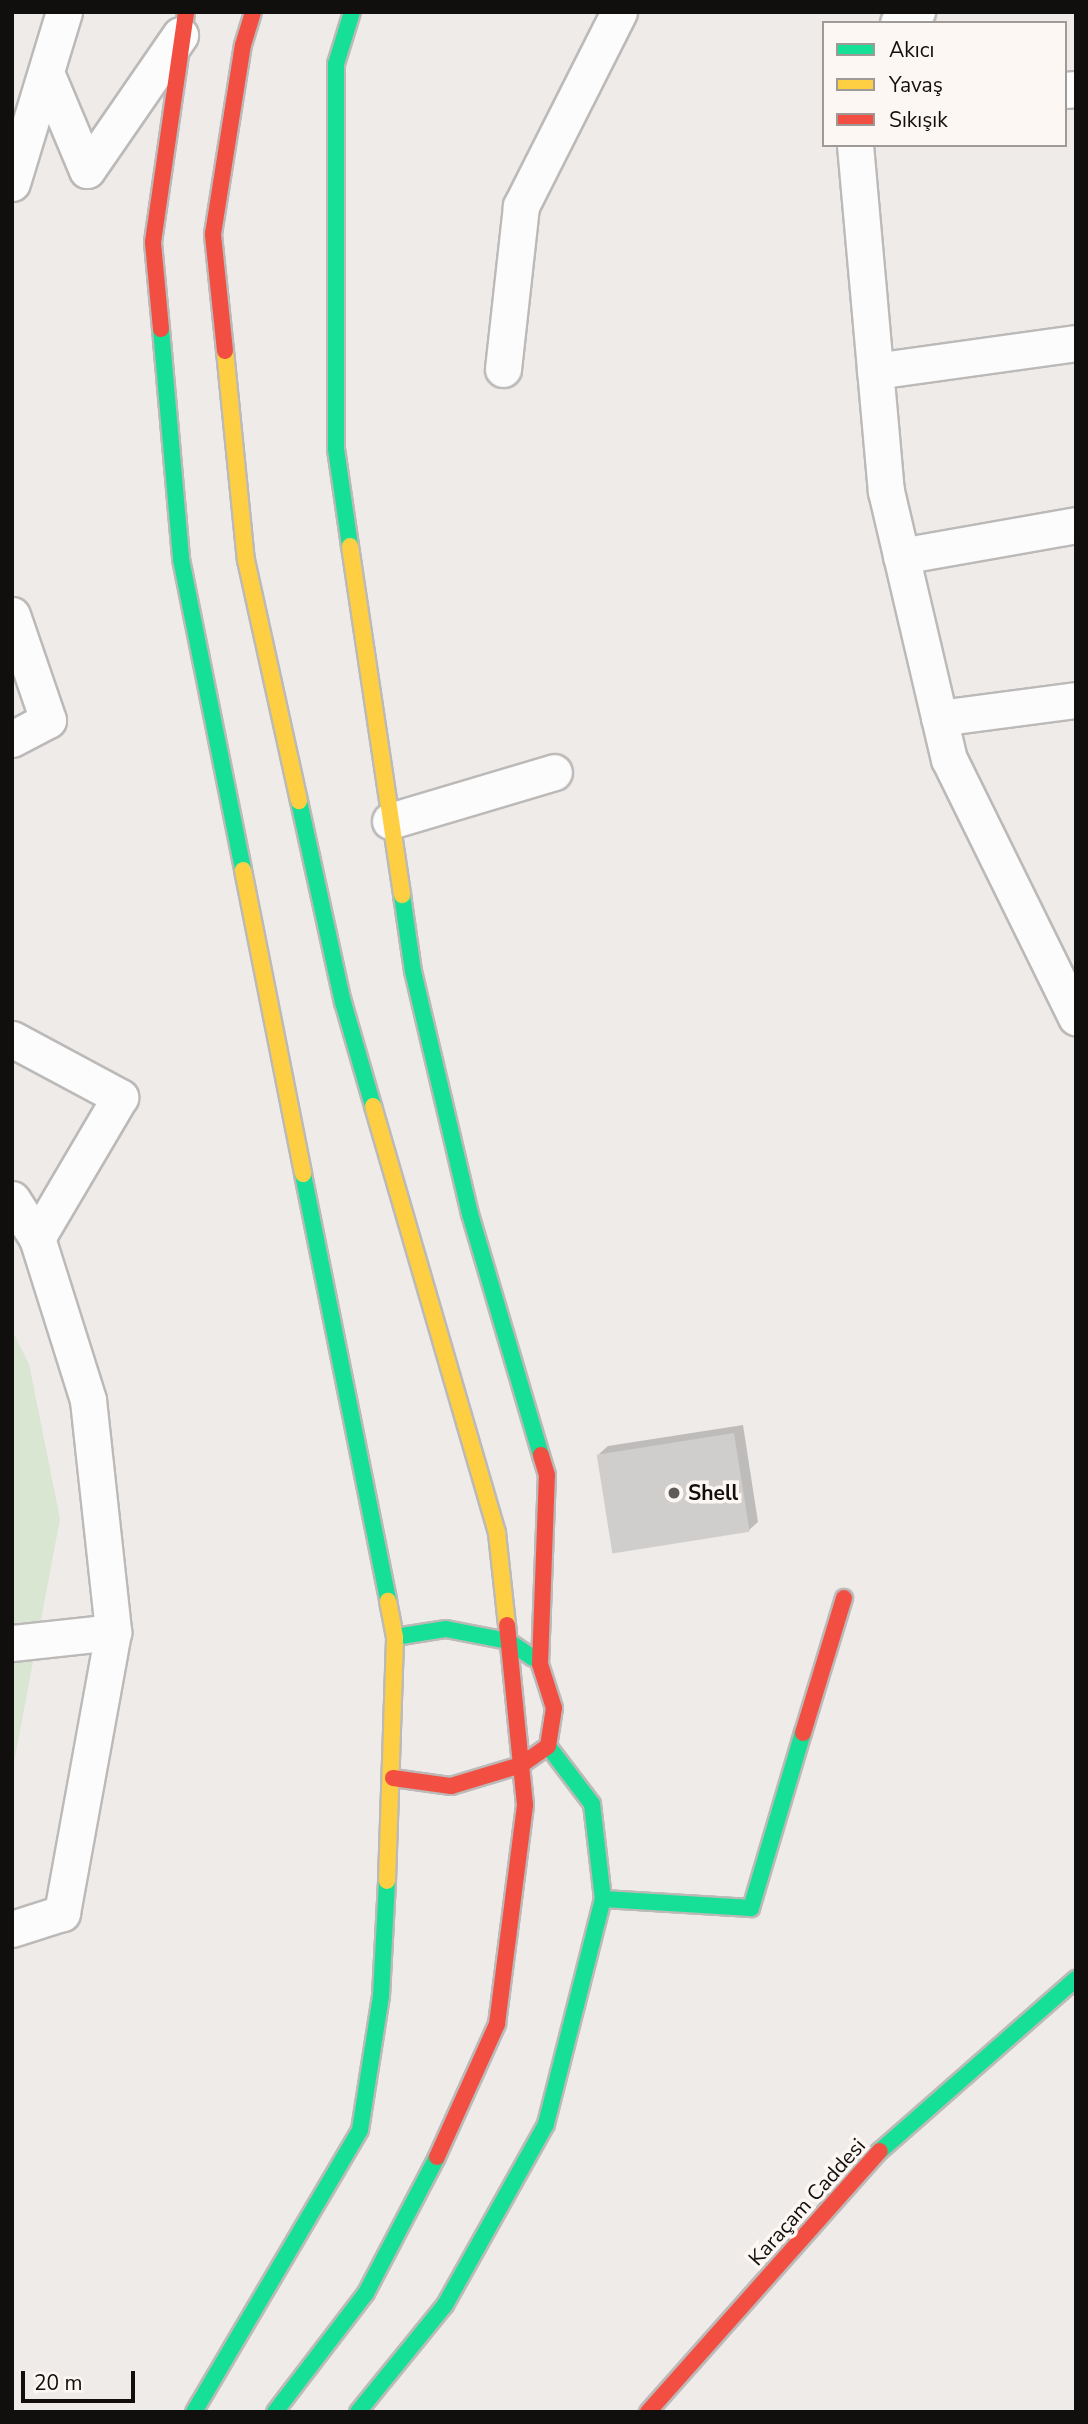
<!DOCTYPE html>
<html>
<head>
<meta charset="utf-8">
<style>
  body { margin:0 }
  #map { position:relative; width:1088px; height:2424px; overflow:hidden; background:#eeebe9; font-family:"Nunito Sans",sans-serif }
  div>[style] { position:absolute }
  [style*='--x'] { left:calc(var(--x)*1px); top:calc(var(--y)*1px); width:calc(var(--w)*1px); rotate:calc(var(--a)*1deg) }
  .green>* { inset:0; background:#d9e6d2 }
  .shadow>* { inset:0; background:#0003 }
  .building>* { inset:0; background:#d0cecd; transform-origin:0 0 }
  .roads { filter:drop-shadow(2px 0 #bcbab9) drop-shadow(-2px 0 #bcbab9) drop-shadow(0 2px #bcbab9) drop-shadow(0 -2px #bcbab9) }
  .street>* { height:35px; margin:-17.5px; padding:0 17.5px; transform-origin:17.5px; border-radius:17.5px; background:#fcfcfc }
  .fast>* { height:16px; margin:-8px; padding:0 8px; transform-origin:8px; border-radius:8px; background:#16e098 }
  .slow>* { height:16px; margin:-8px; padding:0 8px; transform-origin:8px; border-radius:8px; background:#ffcf43 }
  .jam>* { height:16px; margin:-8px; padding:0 8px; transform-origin:8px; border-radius:8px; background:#f24e42 }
  .dots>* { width:19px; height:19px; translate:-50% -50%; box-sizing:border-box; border:4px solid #fdf7f4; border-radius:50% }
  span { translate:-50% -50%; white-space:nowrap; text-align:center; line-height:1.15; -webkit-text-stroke:7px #fdf7f4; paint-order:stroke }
  .poi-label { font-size:21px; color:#110f0e; font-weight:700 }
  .left { translate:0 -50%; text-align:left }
  .street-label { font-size:21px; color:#110f0e }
  .frame { position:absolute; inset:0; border:14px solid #110f0e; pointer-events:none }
  .legend { position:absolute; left:822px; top:21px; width:245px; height:126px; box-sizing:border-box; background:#fdf7f4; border:2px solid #9f9a98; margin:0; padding:9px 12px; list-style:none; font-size:21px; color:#110f0e }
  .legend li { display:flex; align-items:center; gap:14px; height:35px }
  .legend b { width:35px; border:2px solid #9f9a98 }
  .scale { position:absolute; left:21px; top:2371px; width:114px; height:32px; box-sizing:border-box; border:4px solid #110f0e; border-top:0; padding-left:9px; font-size:21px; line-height:24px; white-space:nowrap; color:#110f0e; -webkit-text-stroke:5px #fdf7f4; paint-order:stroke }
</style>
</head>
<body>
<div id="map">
  <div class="green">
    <i style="clip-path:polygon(12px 1330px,29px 1364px,60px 1519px,12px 1773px)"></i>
  </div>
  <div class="shadow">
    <i style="clip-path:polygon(743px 1425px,758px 1522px,749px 1530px,599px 1454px,608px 1446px)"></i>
  </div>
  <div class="building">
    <i style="left:734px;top:1433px;width:100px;height:139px;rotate:81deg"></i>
  </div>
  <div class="roads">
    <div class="street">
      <i style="--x:898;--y:23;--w:22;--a:-30"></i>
      <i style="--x:47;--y:75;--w:103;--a:67.2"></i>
      <i style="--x:87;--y:170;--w:164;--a:-55.4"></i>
      <i style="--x:1065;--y:90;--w:11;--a:-5"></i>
      <i style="--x:855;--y:145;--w:347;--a:84.9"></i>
      <i style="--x:886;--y:491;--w:275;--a:76.8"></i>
      <i style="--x:949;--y:759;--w:288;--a:63.8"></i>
      <i style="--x:12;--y:183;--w:179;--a:-73.1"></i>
      <i style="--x:503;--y:369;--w:164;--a:-83.7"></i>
      <i style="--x:521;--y:206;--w:217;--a:-63.2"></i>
      <i style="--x:875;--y:371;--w:203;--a:-7.9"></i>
      <i style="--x:901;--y:556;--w:178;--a:-10"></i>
      <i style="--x:12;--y:615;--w:111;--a:71.1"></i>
      <i style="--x:48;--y:720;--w:41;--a:152.2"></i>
      <i style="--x:939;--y:718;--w:138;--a:-7.5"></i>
      <i style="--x:390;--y:821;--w:171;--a:-16.6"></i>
      <i style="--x:12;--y:1039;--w:123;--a:28.2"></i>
      <i style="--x:120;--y:1097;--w:164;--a:120.5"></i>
      <i style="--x:12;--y:1199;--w:46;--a:57.3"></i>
      <i style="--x:37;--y:1238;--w:170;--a:72.5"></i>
      <i style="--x:88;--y:1400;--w:233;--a:83.8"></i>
      <i style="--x:113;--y:1632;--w:286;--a:100.3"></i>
      <i style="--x:62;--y:1913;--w:52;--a:162.3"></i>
      <i style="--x:12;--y:1643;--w:102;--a:-6.2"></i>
    </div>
    <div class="fast">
      <i style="--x:161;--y:329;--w:231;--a:85"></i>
      <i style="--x:181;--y:559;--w:317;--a:78.7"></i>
      <i style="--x:350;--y:546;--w:98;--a:-98.2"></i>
      <i style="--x:336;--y:449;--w:385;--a:-90"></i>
      <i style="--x:336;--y:64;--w:54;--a:-72.9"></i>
      <i style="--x:299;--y:801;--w:206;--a:77.7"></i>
      <i style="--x:343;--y:1002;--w:108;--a:73.9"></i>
      <i style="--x:402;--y:895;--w:77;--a:81.8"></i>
      <i style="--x:413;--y:971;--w:250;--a:76.8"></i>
      <i style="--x:470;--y:1214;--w:251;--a:73.6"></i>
      <i style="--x:303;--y:1174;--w:435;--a:78.7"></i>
      <i style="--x:395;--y:1637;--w:52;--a:-8.9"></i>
      <i style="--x:446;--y:1629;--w:63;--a:11"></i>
      <i style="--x:508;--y:1641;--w:30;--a:34"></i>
      <i style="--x:548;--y:1746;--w:73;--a:52.8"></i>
      <i style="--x:592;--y:1804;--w:96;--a:83.4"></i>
      <i style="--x:603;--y:1899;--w:148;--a:3.5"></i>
      <i style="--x:751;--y:1908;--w:183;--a:-73.5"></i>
      <i style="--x:880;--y:2151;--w:261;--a:-41.3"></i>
      <i style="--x:194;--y:2412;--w:327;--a:-59.5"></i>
      <i style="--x:360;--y:2130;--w:136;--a:-81.1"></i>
      <i style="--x:381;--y:1996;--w:115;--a:-87"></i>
      <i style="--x:275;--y:2412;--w:150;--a:-52.6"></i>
      <i style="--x:366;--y:2293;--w:153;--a:-62.4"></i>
      <i style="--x:358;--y:2412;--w:138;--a:-50.9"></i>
      <i style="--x:445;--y:2305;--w:207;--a:-60.8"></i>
      <i style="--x:546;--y:2124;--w:232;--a:-75.8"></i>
    </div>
    <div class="slow">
      <i style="--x:225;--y:351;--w:210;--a:84.3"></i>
      <i style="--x:246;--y:560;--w:247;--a:77.6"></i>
      <i style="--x:350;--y:546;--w:353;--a:81.5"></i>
      <i style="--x:243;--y:870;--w:310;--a:78.8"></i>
      <i style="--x:373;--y:1106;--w:445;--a:73.8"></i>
      <i style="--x:497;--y:1533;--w:93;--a:83.8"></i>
      <i style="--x:387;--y:1881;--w:244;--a:-88.1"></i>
      <i style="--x:395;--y:1637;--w:37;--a:-101"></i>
    </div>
    <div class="jam">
      <i style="--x:161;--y:329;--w:87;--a:-95.3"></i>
      <i style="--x:153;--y:242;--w:232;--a:-81.8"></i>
      <i style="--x:225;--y:351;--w:118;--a:-95.9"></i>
      <i style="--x:213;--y:234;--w:191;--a:-81"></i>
      <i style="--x:243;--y:45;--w:34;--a:-73"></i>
      <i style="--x:803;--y:1733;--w:141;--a:-73.1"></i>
      <i style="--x:393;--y:1778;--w:59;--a:7.9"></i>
      <i style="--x:451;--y:1786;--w:73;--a:-16.7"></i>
      <i style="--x:521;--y:1765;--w:33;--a:-35"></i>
      <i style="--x:548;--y:1746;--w:38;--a:-81"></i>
      <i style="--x:554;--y:1708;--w:46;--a:-107.7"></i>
      <i style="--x:540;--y:1664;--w:189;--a:-87.9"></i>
      <i style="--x:547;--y:1475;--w:21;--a:-107"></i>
      <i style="--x:437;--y:2157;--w:146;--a:-65.7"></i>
      <i style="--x:497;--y:2024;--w:221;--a:-82.7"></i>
      <i style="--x:525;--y:1805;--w:181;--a:-95.7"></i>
      <i style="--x:648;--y:2412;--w:349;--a:-48.4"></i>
    </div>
  </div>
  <div class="dots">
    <i style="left:674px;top:1493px;background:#5e5c5b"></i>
  </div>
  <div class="poi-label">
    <span class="left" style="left:688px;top:1493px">Shell</span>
  </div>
  <div class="street-label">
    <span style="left:807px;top:2202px;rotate:-48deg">Karaçam Caddesi</span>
  </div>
  <div class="frame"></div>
  <ul class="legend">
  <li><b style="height:9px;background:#16e098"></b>Akıcı</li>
  <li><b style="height:9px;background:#ffcf43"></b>Yavaş</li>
  <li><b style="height:9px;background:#f24e42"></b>Sıkışık</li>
  </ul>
  <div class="scale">20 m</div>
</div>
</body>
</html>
